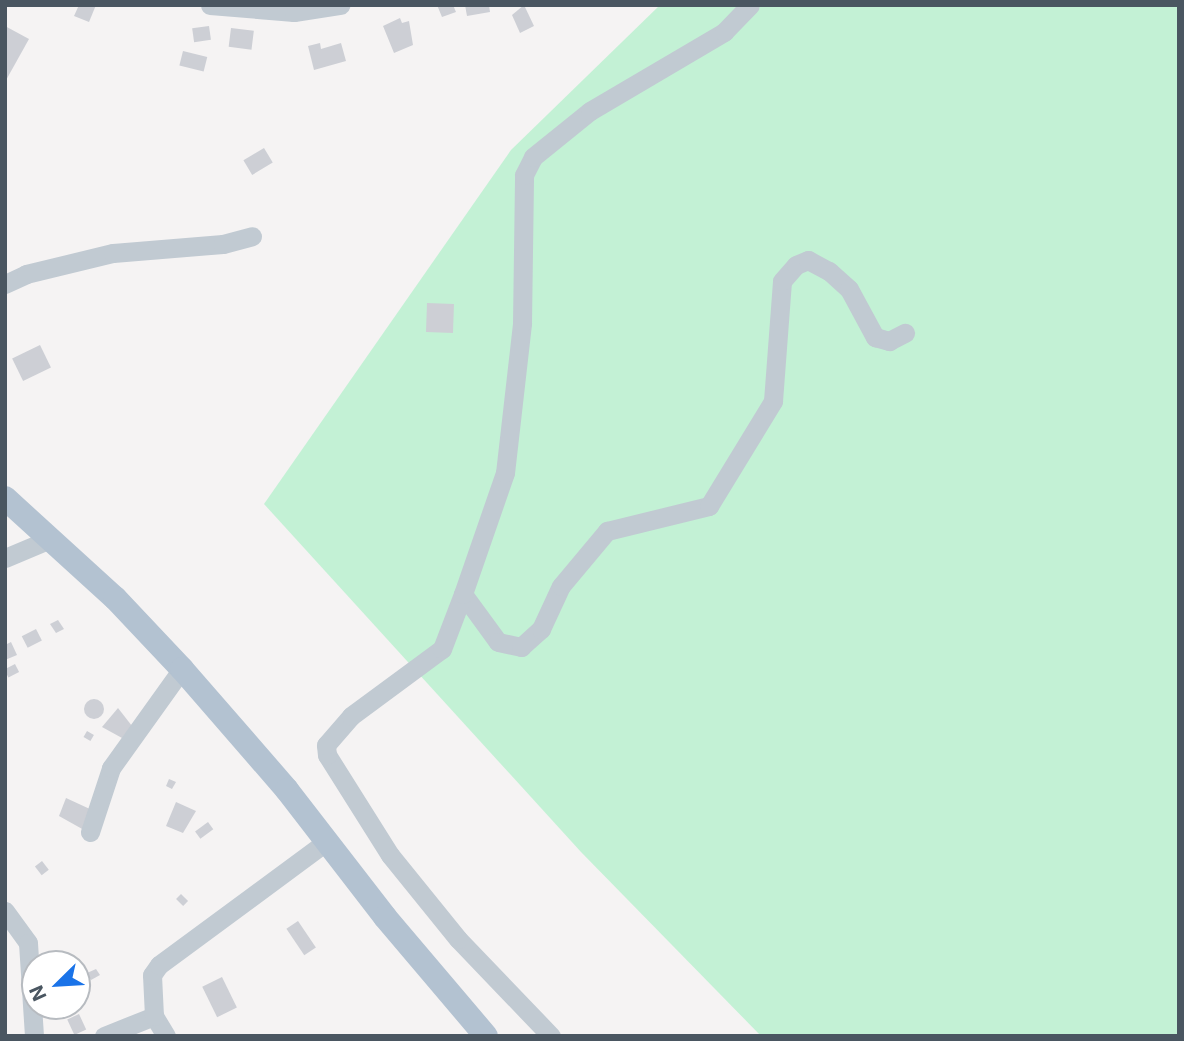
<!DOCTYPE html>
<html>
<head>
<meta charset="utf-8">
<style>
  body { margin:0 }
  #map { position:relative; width:1184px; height:1041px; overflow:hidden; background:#f5f3f3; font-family:Inter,sans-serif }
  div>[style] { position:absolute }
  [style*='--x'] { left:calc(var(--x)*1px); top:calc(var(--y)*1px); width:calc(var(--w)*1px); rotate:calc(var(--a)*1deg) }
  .green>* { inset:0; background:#c3f1d5 }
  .building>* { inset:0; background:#cdcfd5; transform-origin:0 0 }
  .round { border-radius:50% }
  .minor>* { height:19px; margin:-9.5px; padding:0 9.5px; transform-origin:9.5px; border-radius:9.5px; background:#c1cad2 }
  .major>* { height:24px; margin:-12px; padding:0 12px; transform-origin:12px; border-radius:12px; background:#b3c2d1 }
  span { translate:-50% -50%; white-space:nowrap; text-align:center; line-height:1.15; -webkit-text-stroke:5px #fff; paint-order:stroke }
  .frame { position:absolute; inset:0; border:7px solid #4a5661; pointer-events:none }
  .north { position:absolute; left:21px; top:950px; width:70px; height:70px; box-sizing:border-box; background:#fff; border:2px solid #b7bbc0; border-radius:50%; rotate:246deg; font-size:19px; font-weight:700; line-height:28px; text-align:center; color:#4a5661 }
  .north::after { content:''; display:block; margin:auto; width:24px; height:32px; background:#1a73e8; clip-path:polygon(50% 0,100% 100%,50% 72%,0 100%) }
</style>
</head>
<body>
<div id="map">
  <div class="green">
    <i style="clip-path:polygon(660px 5px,1179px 5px,1179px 1036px,761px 1036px,581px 852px,264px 504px,511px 150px)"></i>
  </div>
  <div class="building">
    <i style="clip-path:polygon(79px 5px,96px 5px,89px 22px,74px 16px)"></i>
    <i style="clip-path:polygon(437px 5px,453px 5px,456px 12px,442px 17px)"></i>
    <i style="clip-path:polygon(465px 5px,489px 5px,490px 12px,467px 16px)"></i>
    <i style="clip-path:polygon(524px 5px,534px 26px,520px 33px,512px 15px)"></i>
    <i style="clip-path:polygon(400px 18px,402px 23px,409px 21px,413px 45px,394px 53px,383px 26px)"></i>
    <i style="clip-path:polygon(5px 26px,29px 39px,5px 82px)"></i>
    <i style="left:209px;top:26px;width:14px;height:17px;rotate:82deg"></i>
    <i style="left:231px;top:28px;width:23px;height:19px;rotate:7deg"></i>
    <i style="clip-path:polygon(320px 43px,321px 49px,341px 43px,346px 61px,314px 70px,308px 46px)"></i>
    <i style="left:183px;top:51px;width:25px;height:15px;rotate:14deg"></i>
    <i style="left:264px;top:148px;width:17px;height:24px;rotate:59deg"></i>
    <i style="left:427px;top:303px;width:27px;height:29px;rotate:2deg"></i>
    <i style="left:40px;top:345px;width:25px;height:31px;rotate:64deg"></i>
    <i style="clip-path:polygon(58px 620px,64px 629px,56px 633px,50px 624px)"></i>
    <i style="left:36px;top:629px;width:13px;height:16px;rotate:63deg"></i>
    <i style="clip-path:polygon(11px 642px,17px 655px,5px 660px,5px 645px)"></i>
    <i style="left:15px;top:664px;width:9px;height:12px;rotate:63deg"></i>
    <i class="round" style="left:84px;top:699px;width:20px;height:20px"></i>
    <i style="clip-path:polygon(118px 708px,132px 726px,122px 738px,102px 727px)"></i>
    <i style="left:87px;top:731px;width:8px;height:7px;rotate:30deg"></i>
    <i style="clip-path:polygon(169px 779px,176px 782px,172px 789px,166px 786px)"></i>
    <i style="clip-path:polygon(66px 798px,92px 810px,84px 830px,59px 816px)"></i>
    <i style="clip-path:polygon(176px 802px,196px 811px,183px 833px,166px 826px)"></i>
    <i style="left:208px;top:822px;width:9px;height:16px;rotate:54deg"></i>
    <i style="left:42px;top:861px;width:11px;height:9px;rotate:52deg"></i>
    <i style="left:181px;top:894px;width:10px;height:7px;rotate:45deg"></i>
    <i style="left:298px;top:921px;width:32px;height:14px;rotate:56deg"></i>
    <i style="clip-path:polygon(96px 969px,100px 975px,91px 980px,87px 973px)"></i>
    <i style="left:222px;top:977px;width:34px;height:22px;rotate:64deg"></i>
    <i style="left:79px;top:1014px;width:17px;height:13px;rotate:65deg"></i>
  </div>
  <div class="minor">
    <i style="--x:210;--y:5;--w:84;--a:4.8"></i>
    <i style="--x:294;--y:12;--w:47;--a:-8.7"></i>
    <i style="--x:5;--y:284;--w:23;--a:-25"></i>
    <i style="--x:26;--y:274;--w:89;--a:-13.6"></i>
    <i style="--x:113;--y:253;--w:110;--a:-4.7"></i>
    <i style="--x:223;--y:244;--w:30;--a:-15"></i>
    <i style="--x:5;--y:558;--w:49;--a:-22.9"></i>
    <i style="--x:463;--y:594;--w:59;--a:53.9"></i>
    <i style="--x:498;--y:642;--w:24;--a:12"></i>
    <i style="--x:521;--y:647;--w:27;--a:-42"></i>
    <i style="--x:541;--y:629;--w:47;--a:-65.1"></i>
    <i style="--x:561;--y:586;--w:72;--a:-50.1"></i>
    <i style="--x:607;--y:531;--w:105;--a:-13.8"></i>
    <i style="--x:709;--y:506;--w:123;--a:-58.6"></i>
    <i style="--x:773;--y:401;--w:120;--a:-85.7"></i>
    <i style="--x:782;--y:281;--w:21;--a:-49"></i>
    <i style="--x:796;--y:265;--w:13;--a:-23"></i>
    <i style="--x:808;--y:260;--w:24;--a:28"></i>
    <i style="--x:829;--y:271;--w:27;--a:42"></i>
    <i style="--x:849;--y:289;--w:55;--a:61.6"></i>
    <i style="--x:875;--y:337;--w:15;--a:16"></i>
    <i style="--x:889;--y:341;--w:18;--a:-27"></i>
    <i style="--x:90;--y:832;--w:67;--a:-71.8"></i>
    <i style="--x:111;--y:768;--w:122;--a:-54.4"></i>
    <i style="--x:5;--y:911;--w:39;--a:54"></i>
    <i style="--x:28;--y:943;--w:93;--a:86.3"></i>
    <i style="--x:154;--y:1016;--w:23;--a:59"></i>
    <i style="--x:104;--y:1036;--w:54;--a:-21.8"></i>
    <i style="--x:154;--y:1016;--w:41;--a:-92.8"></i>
    <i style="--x:152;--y:975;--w:12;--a:-55"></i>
    <i style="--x:159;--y:965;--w:209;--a:-36.4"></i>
    <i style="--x:551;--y:1036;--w:134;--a:-133.8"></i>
    <i style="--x:458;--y:939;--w:108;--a:-129"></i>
    <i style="--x:390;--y:855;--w:118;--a:-122.2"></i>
    <i style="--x:327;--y:755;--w:10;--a:-96"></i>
    <i style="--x:326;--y:745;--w:38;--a:-49"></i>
    <i style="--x:351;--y:716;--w:113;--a:-36.4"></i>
    <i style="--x:442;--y:649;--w:59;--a:-69.1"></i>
    <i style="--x:463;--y:594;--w:128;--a:-70.9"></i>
    <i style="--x:505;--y:473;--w:151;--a:-83.5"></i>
    <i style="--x:522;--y:323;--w:148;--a:-89.2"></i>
    <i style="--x:524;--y:175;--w:20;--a:-63"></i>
    <i style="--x:533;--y:157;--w:73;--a:-38.9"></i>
    <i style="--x:590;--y:111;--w:156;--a:-30.5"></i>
    <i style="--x:724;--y:32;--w:37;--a:-46"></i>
  </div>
  <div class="major">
    <i style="--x:5;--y:498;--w:149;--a:42.3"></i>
    <i style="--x:115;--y:598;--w:98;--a:46.7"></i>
    <i style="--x:182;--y:669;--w:160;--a:49"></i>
    <i style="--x:287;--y:790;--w:160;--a:52.3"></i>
    <i style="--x:385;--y:917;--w:156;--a:49.7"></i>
  </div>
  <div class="frame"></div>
  <div class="north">N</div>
</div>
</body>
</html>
